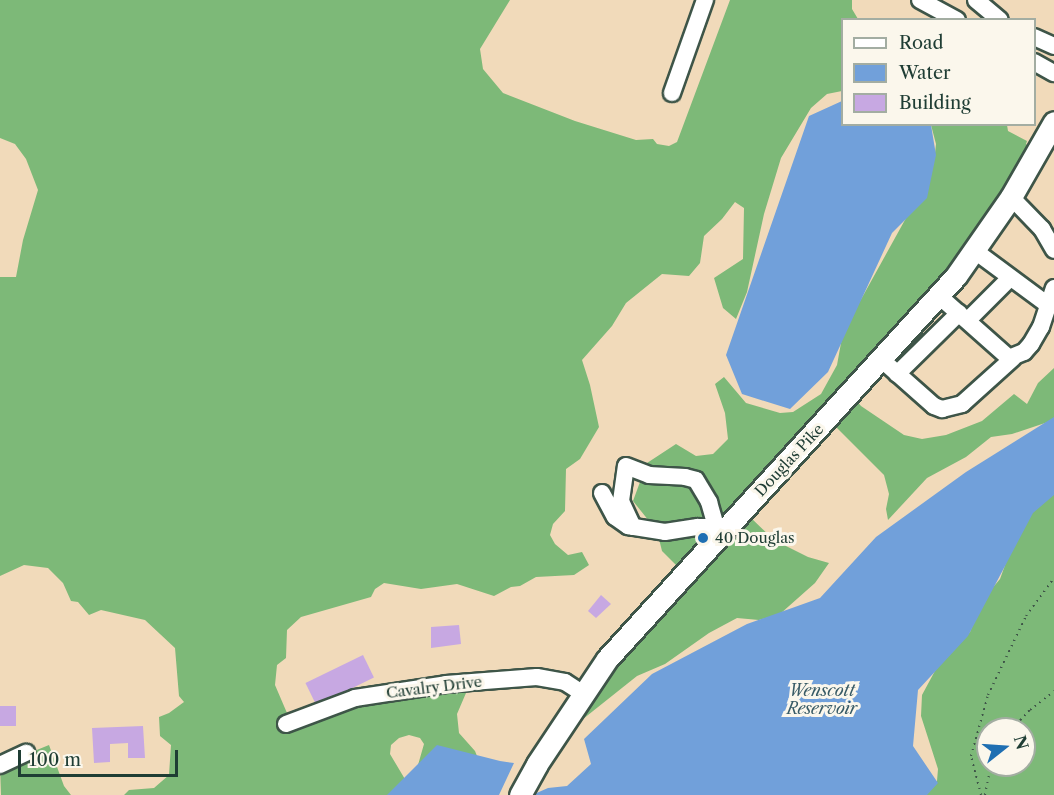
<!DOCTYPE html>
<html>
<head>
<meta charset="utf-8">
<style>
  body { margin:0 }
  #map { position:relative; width:1054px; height:795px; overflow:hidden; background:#f1daba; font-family:"Libre Caslon Text",serif }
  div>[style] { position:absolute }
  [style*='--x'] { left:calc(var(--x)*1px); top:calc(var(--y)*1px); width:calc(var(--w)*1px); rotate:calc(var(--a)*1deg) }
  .forest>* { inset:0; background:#7db978 }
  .water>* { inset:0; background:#71a0da }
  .building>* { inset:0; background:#c7a8e2; transform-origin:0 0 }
  .path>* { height:2px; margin-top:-1px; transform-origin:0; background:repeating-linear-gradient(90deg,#3e5548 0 1.5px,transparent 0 6px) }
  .roads { filter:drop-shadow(2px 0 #3e5548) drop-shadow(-2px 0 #3e5548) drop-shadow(0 2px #3e5548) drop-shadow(0 -2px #3e5548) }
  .minor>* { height:16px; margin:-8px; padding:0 8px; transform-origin:8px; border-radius:8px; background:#fff }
  .major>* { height:21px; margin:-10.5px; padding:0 10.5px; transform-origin:10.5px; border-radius:10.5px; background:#fff }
  .dots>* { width:16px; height:16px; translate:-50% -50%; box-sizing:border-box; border:3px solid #fbf7ec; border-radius:50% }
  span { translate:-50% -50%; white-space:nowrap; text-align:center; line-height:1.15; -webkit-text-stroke:6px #fbf7ec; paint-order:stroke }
  .street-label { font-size:15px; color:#1f3d34 }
  .poi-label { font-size:15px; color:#1f3d34 }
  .left { translate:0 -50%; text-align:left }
  .water-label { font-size:16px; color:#385b66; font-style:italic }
  .legend { position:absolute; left:841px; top:18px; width:195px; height:108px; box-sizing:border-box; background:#fbf7ec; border:2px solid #a3ada2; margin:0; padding:8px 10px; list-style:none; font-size:18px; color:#1f3d34 }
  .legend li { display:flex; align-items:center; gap:12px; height:30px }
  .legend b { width:30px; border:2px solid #a3ada2 }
  .north { position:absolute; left:976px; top:717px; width:60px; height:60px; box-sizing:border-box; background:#fbf7ec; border:2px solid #a3ada2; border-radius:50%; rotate:73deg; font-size:16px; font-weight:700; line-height:24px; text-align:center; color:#1f3d34 }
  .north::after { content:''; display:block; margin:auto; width:21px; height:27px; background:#1f6fb2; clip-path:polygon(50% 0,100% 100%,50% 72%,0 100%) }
  .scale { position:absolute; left:18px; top:750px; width:160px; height:27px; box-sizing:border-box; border:3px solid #1f3d34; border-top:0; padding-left:8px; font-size:18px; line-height:21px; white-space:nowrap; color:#1f3d34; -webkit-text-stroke:4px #fbf7ec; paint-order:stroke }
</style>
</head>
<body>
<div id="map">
  <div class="forest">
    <i style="clip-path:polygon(0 0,510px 0,480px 49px,483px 69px,503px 93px,575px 121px,636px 140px,653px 139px,657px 144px,669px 146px,677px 142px,730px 0,852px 0,852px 9px,858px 19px,842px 20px,842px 91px,827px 94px,811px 108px,781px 158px,764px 214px,747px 292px,736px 319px,723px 308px,714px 278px,743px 259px,744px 208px,735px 202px,722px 219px,704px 236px,700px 263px,689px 276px,662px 274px,626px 303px,612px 326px,582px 360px,590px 385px,599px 427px,580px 459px,566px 469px,565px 511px,553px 524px,550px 535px,555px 544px,568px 555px,582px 552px,589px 565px,574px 575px,536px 577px,520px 586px,511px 587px,494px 596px,457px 584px,421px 589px,384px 583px,375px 589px,371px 597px,301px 617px,287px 630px,286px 658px,277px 665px,275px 685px,290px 720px,462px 680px,466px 693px,457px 714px,459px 733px,475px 751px,479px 761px,418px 765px,424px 744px,420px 738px,409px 735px,399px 738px,391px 745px,390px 754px,412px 791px,408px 795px,124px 795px,129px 790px,154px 788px,169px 775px,171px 745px,160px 736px,159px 717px,169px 713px,184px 702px,179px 696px,175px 648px,145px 620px,101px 610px,89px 615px,78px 602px,71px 601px,63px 583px,48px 568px,24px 565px,0 576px,0 277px,16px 277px,23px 240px,38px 190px,26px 159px,15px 144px,0 138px)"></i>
    <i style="clip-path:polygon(931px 125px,1007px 125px,1008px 131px,1027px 141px,1026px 144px,1034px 152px,855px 399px,861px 406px,904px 435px,922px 439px,946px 435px,982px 421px,1014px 394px,1027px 404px,1038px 383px,1054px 368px,1054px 420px,1012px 434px,991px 437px,966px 457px,927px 478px,888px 520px,886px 509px,889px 494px,884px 475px,826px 417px,749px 516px,774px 540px,808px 557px,829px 563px,815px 583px,780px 614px,759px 620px,737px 618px,709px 633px,665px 664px,637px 676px,583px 719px,574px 732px,552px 747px,679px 568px,662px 551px,657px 531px,633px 501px,647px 463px,676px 444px,696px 456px,713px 454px,728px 439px,725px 413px,715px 384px,724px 377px,746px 403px,780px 413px,793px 412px,821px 394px,837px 365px,843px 332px,916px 200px,935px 153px,936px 144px)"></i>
    <i style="clip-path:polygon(evenodd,1054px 487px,1054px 795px,923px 795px,937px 781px,938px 769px,921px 716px,922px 695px,936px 669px,970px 632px,984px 598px,1000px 579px,1012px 546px,1014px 528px,1054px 487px,988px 729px,1024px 729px,1024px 765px,988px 765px,988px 729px)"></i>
    <i style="clip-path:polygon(49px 745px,64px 786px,71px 795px,1px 795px,0 765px)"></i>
  </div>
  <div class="water">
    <i style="clip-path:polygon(842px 101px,842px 124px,931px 125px,936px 155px,927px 198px,892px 233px,828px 372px,790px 409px,742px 394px,726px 355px,809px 116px)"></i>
    <i style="clip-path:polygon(1054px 417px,1054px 495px,1033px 513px,968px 636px,918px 690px,913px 746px,938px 783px,927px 795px,532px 795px,548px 788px,567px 786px,591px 764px,584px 739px,652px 674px,747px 624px,820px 598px,876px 537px,966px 472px)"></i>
    <i style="clip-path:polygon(437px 745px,500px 761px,514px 763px,499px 795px,387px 795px)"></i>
  </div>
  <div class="building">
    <i style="clip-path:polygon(601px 595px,611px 604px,596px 618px,588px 611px)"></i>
    <i style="clip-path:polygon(459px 625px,461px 644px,431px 648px,431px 627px)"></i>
    <i style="left:363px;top:655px;width:25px;height:64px;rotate:64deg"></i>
    <i style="left:0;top:706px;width:16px;height:20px"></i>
    <i style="clip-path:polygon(143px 726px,145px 758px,128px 758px,128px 743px,110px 744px,110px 762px,94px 763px,92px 728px)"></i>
  </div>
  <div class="path">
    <i style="--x:1012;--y:729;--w:26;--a:-47"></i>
    <i style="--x:1030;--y:710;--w:31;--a:-38"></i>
    <i style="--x:981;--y:795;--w:40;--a:-104.4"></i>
    <i style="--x:971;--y:756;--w:63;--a:-74.4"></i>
    <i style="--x:988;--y:695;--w:88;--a:-64.3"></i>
    <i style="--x:1026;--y:616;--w:47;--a:-53.6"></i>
    <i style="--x:985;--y:795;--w:31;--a:-79"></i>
  </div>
  <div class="roads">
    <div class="minor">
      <i style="--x:920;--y:0;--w:42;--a:28.4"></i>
      <i style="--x:976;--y:0;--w:31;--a:40"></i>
      <i style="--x:1034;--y:37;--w:22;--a:24"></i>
      <i style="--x:1034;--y:62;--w:23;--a:29"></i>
      <i style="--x:672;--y:93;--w:99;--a:-70.5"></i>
      <i style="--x:1011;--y:197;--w:45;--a:45.9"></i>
      <i style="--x:1042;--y:229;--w:24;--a:60"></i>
      <i style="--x:975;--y:251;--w:91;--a:36.5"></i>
      <i style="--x:938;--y:295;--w:95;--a:41.6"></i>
      <i style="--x:1009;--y:358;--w:16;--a:-22"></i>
      <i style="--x:1024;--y:352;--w:11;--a:-49"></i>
      <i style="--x:1031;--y:344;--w:20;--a:-60"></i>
      <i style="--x:1041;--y:327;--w:41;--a:-71.6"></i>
      <i style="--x:968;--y:320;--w:59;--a:-45"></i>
      <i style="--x:882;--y:360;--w:69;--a:41.5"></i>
      <i style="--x:934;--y:406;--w:9;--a:21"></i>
      <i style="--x:942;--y:409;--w:21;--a:-14"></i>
      <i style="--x:962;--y:404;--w:69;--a:-42"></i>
      <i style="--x:897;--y:374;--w:87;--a:-44.5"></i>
      <i style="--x:602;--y:493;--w:27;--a:62"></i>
      <i style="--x:615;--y:517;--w:16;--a:35"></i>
      <i style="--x:628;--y:526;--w:37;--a:9"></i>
      <i style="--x:665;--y:532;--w:33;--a:-9"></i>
      <i style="--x:698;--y:527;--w:27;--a:0"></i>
      <i style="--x:633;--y:527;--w:29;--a:-115"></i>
      <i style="--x:621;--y:501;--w:35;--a:-82"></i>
      <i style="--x:626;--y:466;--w:25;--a:21"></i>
      <i style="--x:649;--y:475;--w:36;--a:3"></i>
      <i style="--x:685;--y:477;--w:11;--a:15"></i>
      <i style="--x:696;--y:480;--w:26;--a:59"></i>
      <i style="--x:709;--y:502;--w:26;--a:74"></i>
      <i style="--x:286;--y:724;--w:74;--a:-20.6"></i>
      <i style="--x:355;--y:698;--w:92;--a:-8.7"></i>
      <i style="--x:446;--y:684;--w:91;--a:-4.4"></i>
      <i style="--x:537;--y:677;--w:28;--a:10"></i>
      <i style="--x:565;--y:682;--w:20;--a:33"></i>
      <i style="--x:0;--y:765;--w:29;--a:-25"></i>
    </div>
    <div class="major">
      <i style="--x:520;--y:795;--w:35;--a:-61"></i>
      <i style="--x:537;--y:764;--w:126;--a:-56.3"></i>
      <i style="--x:607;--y:659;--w:518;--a:-47.66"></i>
      <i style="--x:956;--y:276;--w:96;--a:-55.2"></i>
      <i style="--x:1011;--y:197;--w:86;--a:-60.2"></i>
    </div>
  </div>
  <div class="dots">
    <i style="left:703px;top:538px;background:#1f6fb2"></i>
  </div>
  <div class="street-label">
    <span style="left:789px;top:460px;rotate:-47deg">Douglas Pike</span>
    <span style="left:434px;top:687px;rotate:-7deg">Cavalry Drive</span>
  </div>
  <div class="poi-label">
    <span class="left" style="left:715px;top:538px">40 Douglas</span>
  </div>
  <div class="water-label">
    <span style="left:822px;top:699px">Wenscott<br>Reservoir</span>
  </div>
  <ul class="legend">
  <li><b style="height:8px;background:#fff"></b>Road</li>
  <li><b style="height:16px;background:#71a0da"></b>Water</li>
  <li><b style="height:16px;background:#c7a8e2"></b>Building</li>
  </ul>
  <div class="north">N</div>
  <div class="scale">100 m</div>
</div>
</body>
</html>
